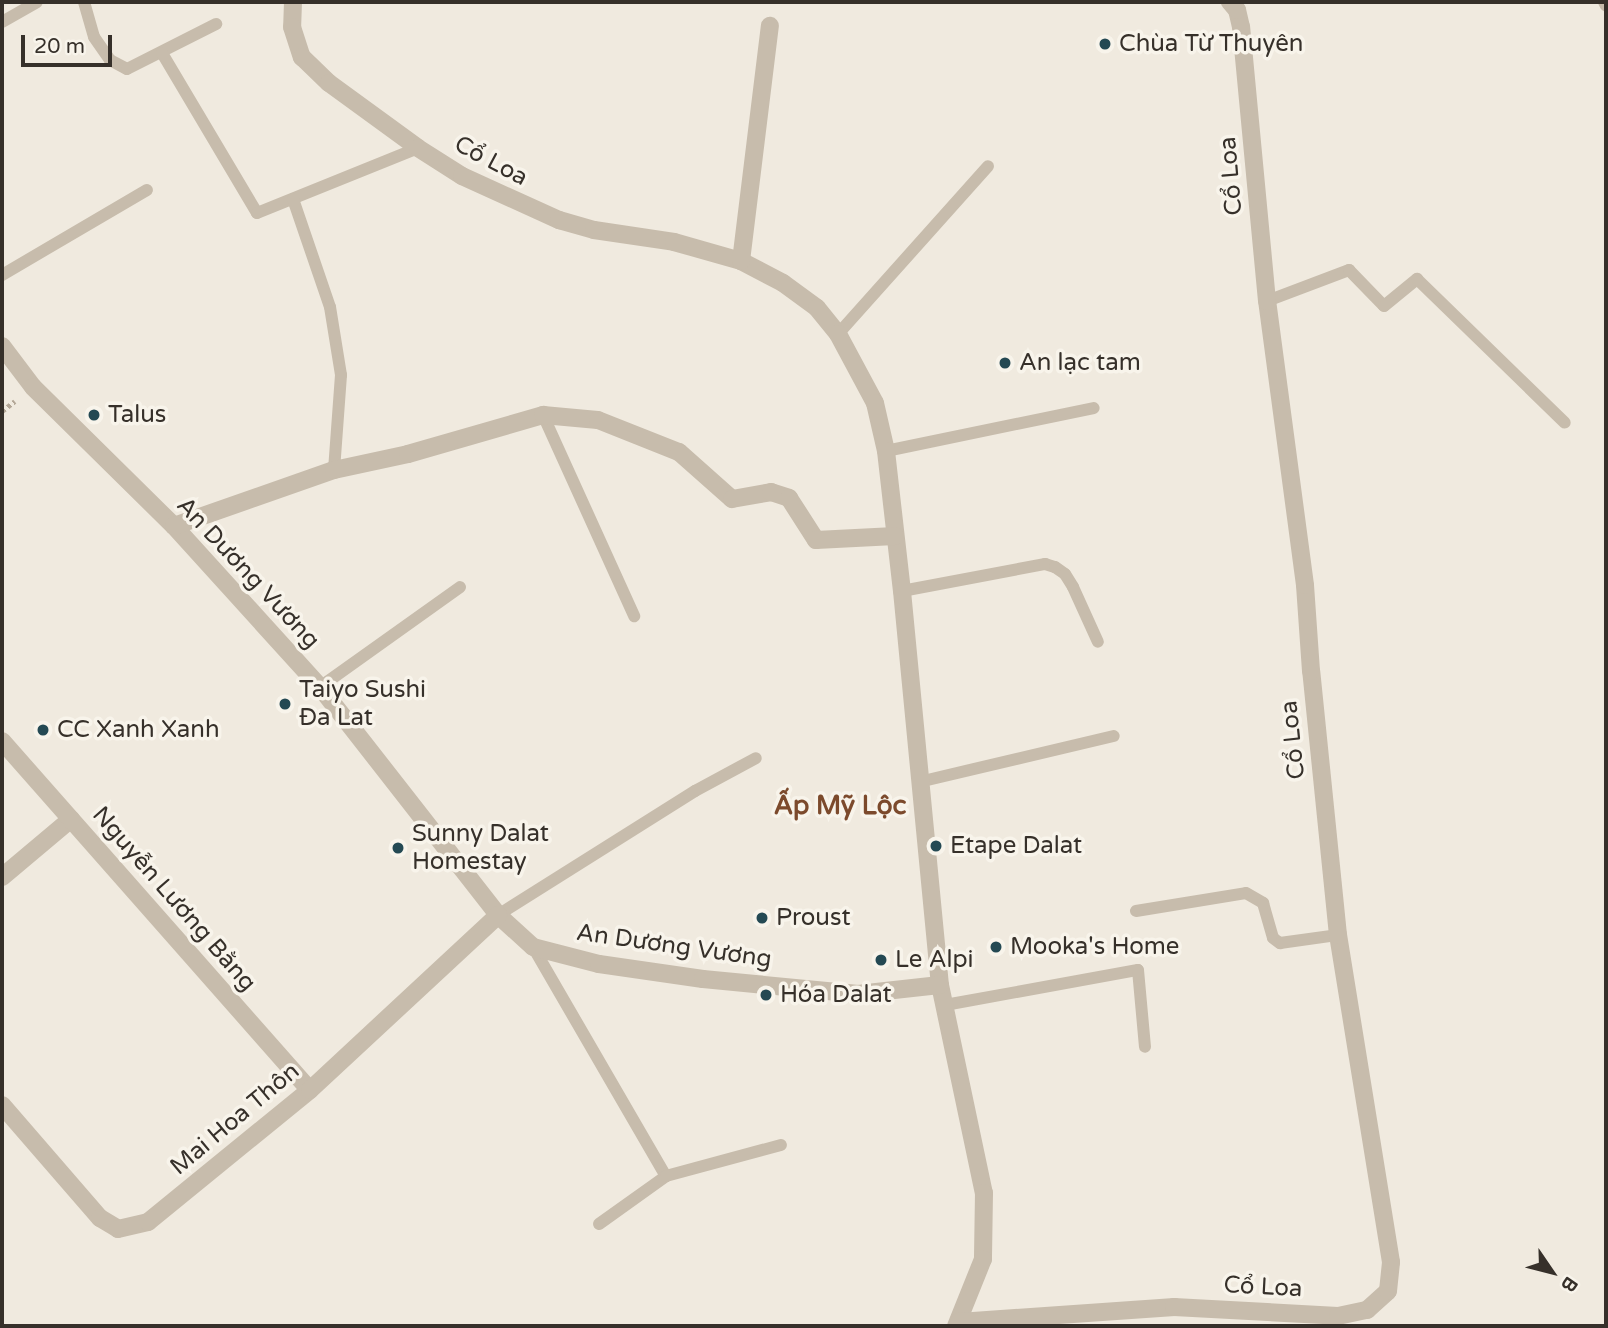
<!DOCTYPE html>
<html>
<head>
<meta charset="utf-8">
<style>
  body { margin:0 }
  #map { position:relative; width:1608px; height:1328px; overflow:hidden; background:#f0eadf; font-family:"Varela Round",sans-serif }
  div>[style] { position:absolute }
  [style*='--x'] { left:calc(var(--x)*1px); top:calc(var(--y)*1px); width:calc(var(--w)*1px); rotate:calc(var(--a)*1deg) }
  .path>* { height:4.5px; margin-top:-2.25px; transform-origin:0; background:repeating-linear-gradient(90deg,#b3a797 0 3.5px,transparent 0 7px) }
  .service>* { height:12px; margin:-6px; padding:0 6px; transform-origin:6px; border-radius:6px; background:#c7bcac }
  .pedestrian>* { height:18px; margin:-9px; padding:0 9px; transform-origin:9px; border-radius:9px; background:#c7bcac }
  .minor>* { height:18px; margin:-9px; padding:0 9px; transform-origin:9px; border-radius:9px; background:#c7bcac }
  .dots>* { width:19px; height:19px; translate:-50% -50%; box-sizing:border-box; border:4px solid #f8f4eb; border-radius:50% }
  span { translate:-50% -50%; white-space:nowrap; text-align:center; line-height:1.15; -webkit-text-stroke:7px #f8f4eb; paint-order:stroke }
  .poi-label { font-size:24px; color:#36302a }
  .left { translate:0 -50%; text-align:left }
  .street-label { font-size:24px; color:#36302a }
  .neighbourhood-label { font-size:26px; color:#7c4a2c; font-weight:700 }
  .frame { position:absolute; inset:0; border:4px solid #36302a; pointer-events:none }
  .north { position:absolute; left:1517px; top:1237px; width:70px; height:70px; -webkit-text-stroke:5px #f8f4eb; paint-order:stroke; rotate:125deg; font-size:19px; font-weight:700; line-height:28px; text-align:center; color:#36302a }
  .north::after { content:''; display:block; margin:auto; width:24px; height:32px; background:#36302a; clip-path:polygon(50% 0,100% 100%,50% 72%,0 100%) }
  .scale { position:absolute; left:21px; top:35px; width:91px; height:32px; box-sizing:border-box; border:4px solid #36302a; border-top:0; padding-left:9px; font-size:21px; line-height:24px; white-space:nowrap; color:#36302a; -webkit-text-stroke:5px #f8f4eb; paint-order:stroke }
</style>
</head>
<body>
<div id="map">
  <div class="path">
    <i style="--x:2;--y:411;--w:16;--a:-38"></i>
  </div>
  <div class="service">
    <i style="--x:84;--y:2;--w:36;--a:74"></i>
    <i style="--x:94;--y:37;--w:28;--a:55"></i>
    <i style="--x:110;--y:60;--w:19;--a:28"></i>
    <i style="--x:127;--y:69;--w:100;--a:-26.8"></i>
    <i style="--x:1604;--y:2;--w:4;--a:63"></i>
    <i style="--x:2;--y:22;--w:40;--a:-29.7"></i>
    <i style="--x:162;--y:53;--w:186;--a:59.3"></i>
    <i style="--x:257;--y:213;--w:174;--a:-22"></i>
    <i style="--x:293;--y:199;--w:114;--a:71.1"></i>
    <i style="--x:330;--y:307;--w:69;--a:80.8"></i>
    <i style="--x:341;--y:375;--w:95;--a:94.2"></i>
    <i style="--x:2;--y:275;--w:168;--a:-30.4"></i>
    <i style="--x:1267;--y:301;--w:88;--a:-20.7"></i>
    <i style="--x:1349;--y:270;--w:50;--a:45.8"></i>
    <i style="--x:1384;--y:306;--w:43;--a:-39.3"></i>
    <i style="--x:1417;--y:279;--w:206;--a:44.2"></i>
    <i style="--x:838;--y:334;--w:225;--a:-48.2"></i>
    <i style="--x:543;--y:415;--w:221;--a:65.6"></i>
    <i style="--x:886;--y:451;--w:212;--a:-11.7"></i>
    <i style="--x:902;--y:591;--w:146;--a:-10.7"></i>
    <i style="--x:1045;--y:564;--w:10;--a:17"></i>
    <i style="--x:1055;--y:567;--w:12;--a:35"></i>
    <i style="--x:1065;--y:574;--w:15;--a:58"></i>
    <i style="--x:1073;--y:587;--w:60;--a:65.6"></i>
    <i style="--x:320;--y:687;--w:172;--a:-35.5"></i>
    <i style="--x:919;--y:782;--w:200;--a:-13.3"></i>
    <i style="--x:1136;--y:911;--w:111;--a:-9.3"></i>
    <i style="--x:1246;--y:893;--w:20;--a:30"></i>
    <i style="--x:1263;--y:903;--w:36;--a:74"></i>
    <i style="--x:1273;--y:938;--w:9;--a:36"></i>
    <i style="--x:1280;--y:943;--w:59;--a:-7.9"></i>
    <i style="--x:498;--y:915;--w:233;--a:-32.2"></i>
    <i style="--x:695;--y:791;--w:69;--a:-28.4"></i>
    <i style="--x:533;--y:947;--w:265;--a:59.9"></i>
    <i style="--x:945;--y:1005;--w:196;--a:-10.3"></i>
    <i style="--x:1138;--y:970;--w:77;--a:84.8"></i>
    <i style="--x:599;--y:1224;--w:82;--a:-35.6"></i>
    <i style="--x:666;--y:1176;--w:119;--a:-15.1"></i>
  </div>
  <div class="pedestrian">
    <i style="--x:2;--y:877;--w:90;--a:-40"></i>
  </div>
  <div class="minor">
    <i style="--x:293;--y:2;--w:25;--a:92"></i>
    <i style="--x:292;--y:27;--w:32;--a:72"></i>
    <i style="--x:302;--y:57;--w:37;--a:44"></i>
    <i style="--x:329;--y:83;--w:110;--a:36.1"></i>
    <i style="--x:418;--y:148;--w:52;--a:32.5"></i>
    <i style="--x:462;--y:176;--w:107;--a:24.4"></i>
    <i style="--x:559;--y:220;--w:36;--a:16"></i>
    <i style="--x:594;--y:230;--w:81;--a:8.5"></i>
    <i style="--x:674;--y:242;--w:70;--a:15.8"></i>
    <i style="--x:741;--y:261;--w:47;--a:27.6"></i>
    <i style="--x:783;--y:283;--w:42;--a:36.3"></i>
    <i style="--x:817;--y:308;--w:33;--a:51"></i>
    <i style="--x:838;--y:334;--w:78;--a:61.8"></i>
    <i style="--x:875;--y:403;--w:49;--a:77.1"></i>
    <i style="--x:886;--y:451;--w:141;--a:83.5"></i>
    <i style="--x:902;--y:591;--w:396;--a:84.5"></i>
    <i style="--x:940;--y:985;--w:213;--a:78.1"></i>
    <i style="--x:984;--y:1193;--w:66;--a:90.9"></i>
    <i style="--x:983;--y:1259;--w:72;--a:111.9"></i>
    <i style="--x:741;--y:261;--w:237;--a:-83"></i>
    <i style="--x:2;--y:346;--w:51;--a:52.9"></i>
    <i style="--x:33;--y:387;--w:198;--a:44.6"></i>
    <i style="--x:174;--y:526;--w:217;--a:47.8"></i>
    <i style="--x:320;--y:687;--w:289;--a:52"></i>
    <i style="--x:498;--y:915;--w:47;--a:42.4"></i>
    <i style="--x:533;--y:947;--w:68;--a:14.4"></i>
    <i style="--x:599;--y:964;--w:105;--a:8.2"></i>
    <i style="--x:703;--y:979;--w:156;--a:5.5"></i>
    <i style="--x:858;--y:994;--w:82;--a:-6.3"></i>
    <i style="--x:174;--y:526;--w:170;--a:-19.3"></i>
    <i style="--x:334;--y:470;--w:76;--a:-12.2"></i>
    <i style="--x:408;--y:454;--w:141;--a:-16.1"></i>
    <i style="--x:543;--y:415;--w:55;--a:5.2"></i>
    <i style="--x:598;--y:420;--w:87;--a:21.6"></i>
    <i style="--x:679;--y:452;--w:71;--a:41.6"></i>
    <i style="--x:732;--y:499;--w:40;--a:-10"></i>
    <i style="--x:771;--y:492;--w:19;--a:18"></i>
    <i style="--x:789;--y:498;--w:50;--a:57.3"></i>
    <i style="--x:816;--y:540;--w:79;--a:-2.9"></i>
    <i style="--x:2;--y:741;--w:465;--a:48.6"></i>
    <i style="--x:2;--y:1105;--w:150;--a:49.1"></i>
    <i style="--x:100;--y:1218;--w:21;--a:31"></i>
    <i style="--x:118;--y:1229;--w:31;--a:-13"></i>
    <i style="--x:148;--y:1222;--w:209;--a:-39.2"></i>
    <i style="--x:310;--y:1090;--w:257;--a:-42.9"></i>
    <i style="--x:959;--y:1322;--w:216;--a:-4"></i>
    <i style="--x:1174;--y:1307;--w:164;--a:3.1"></i>
    <i style="--x:1338;--y:1316;--w:30;--a:-12"></i>
    <i style="--x:1367;--y:1310;--w:28;--a:-42"></i>
    <i style="--x:1388;--y:1291;--w:29;--a:-84"></i>
    <i style="--x:1391;--y:1262;--w:331;--a:-99.2"></i>
    <i style="--x:1338;--y:935;--w:265;--a:-95.8"></i>
    <i style="--x:1311;--y:671;--w:86;--a:-94"></i>
    <i style="--x:1305;--y:585;--w:287;--a:-97.6"></i>
    <i style="--x:1267;--y:301;--w:275;--a:-95.4"></i>
    <i style="--x:1241;--y:27;--w:17;--a:-103"></i>
    <i style="--x:1237;--y:10;--w:11;--a:-131"></i>
  </div>
  <div class="dots">
    <i style="left:1105px;top:44px;background:#244953"></i>
    <i style="left:1005px;top:363px;background:#244953"></i>
    <i style="left:94px;top:415px;background:#244953"></i>
    <i style="left:285px;top:704px;background:#244953"></i>
    <i style="left:43px;top:730px;background:#244953"></i>
    <i style="left:936px;top:846px;background:#244953"></i>
    <i style="left:398px;top:848px;background:#244953"></i>
    <i style="left:762px;top:918px;background:#244953"></i>
    <i style="left:996px;top:947px;background:#244953"></i>
    <i style="left:881px;top:960px;background:#244953"></i>
    <i style="left:766px;top:995px;background:#244953"></i>
  </div>
  <div class="poi-label">
    <span class="left" style="left:1119px;top:44px">Chùa Từ Thuyên</span>
    <span class="left" style="left:1019px;top:363px">An lạc tam</span>
    <span class="left" style="left:108px;top:415px">Talus</span>
    <span class="left" style="left:299px;top:704px">Taiyo Sushi<br>Đa Lat</span>
    <span class="left" style="left:57px;top:730px">CC Xanh Xanh</span>
    <span class="left" style="left:412px;top:848px">Sunny Dalat<br>Homestay</span>
    <span class="left" style="left:950px;top:846px">Etape Dalat</span>
    <span class="left" style="left:776px;top:918px">Proust</span>
    <span class="left" style="left:1010px;top:947px">Mooka's Home</span>
    <span class="left" style="left:895px;top:960px">Le Alpi</span>
    <span class="left" style="left:780px;top:995px">Hóa Dalat</span>
  </div>
  <div class="street-label">
    <span style="left:491px;top:161px;rotate:28deg">Cổ Loa</span>
    <span style="left:1231px;top:176px;rotate:-95deg">Cổ Loa</span>
    <span style="left:248px;top:573px;rotate:47deg">An Dương Vương</span>
    <span style="left:1293px;top:740px;rotate:-96deg">Cổ Loa</span>
    <span style="left:174px;top:899px;rotate:49deg">Nguyễn Lương Bằng</span>
    <span style="left:674px;top:946px;rotate:8deg">An Dương Vương</span>
    <span style="left:235px;top:1119px;rotate:-40deg">Mai Hoa Thôn</span>
    <span style="left:1263px;top:1287px;rotate:3deg">Cổ Loa</span>
  </div>
  <div class="neighbourhood-label">
    <span style="left:840px;top:806px">Ấp Mỹ Lộc</span>
  </div>
  <div class="frame"></div>
  <div class="north">B</div>
  <div class="scale">20 m</div>
</div>
</body>
</html>
